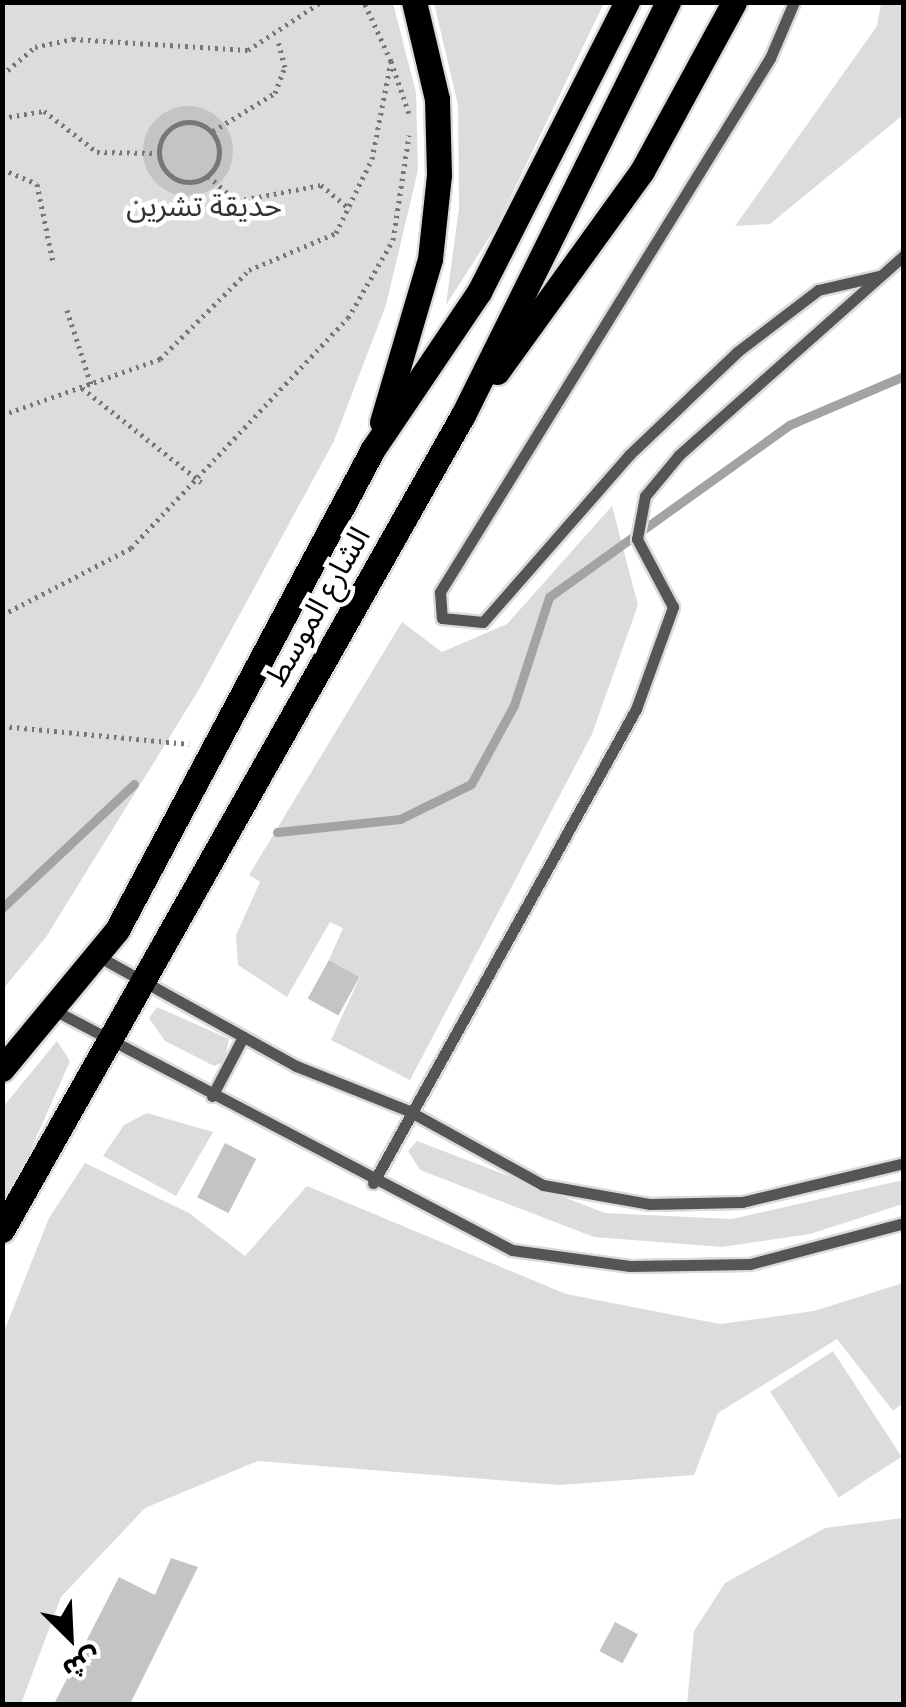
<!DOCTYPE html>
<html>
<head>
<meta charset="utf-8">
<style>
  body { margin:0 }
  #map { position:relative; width:906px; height:1707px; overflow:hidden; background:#fff; font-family:"Public Sans","Noto Sans Arabic",sans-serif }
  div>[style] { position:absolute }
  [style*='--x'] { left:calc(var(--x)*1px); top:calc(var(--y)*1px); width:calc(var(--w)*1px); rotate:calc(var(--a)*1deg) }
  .green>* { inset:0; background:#dcdcdc; transform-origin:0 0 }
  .stream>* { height:9px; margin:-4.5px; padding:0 4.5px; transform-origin:4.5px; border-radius:4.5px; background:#a3a3a3 }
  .building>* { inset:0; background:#c4c4c4; transform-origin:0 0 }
  .round { border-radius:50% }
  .path>* { height:5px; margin-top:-2.5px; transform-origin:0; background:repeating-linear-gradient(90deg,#777 0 2.5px,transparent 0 7.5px) }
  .path>.ring { margin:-2.5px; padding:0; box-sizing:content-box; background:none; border:5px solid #777; border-radius:50% }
  .roads { filter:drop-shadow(2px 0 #dbdbdb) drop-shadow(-2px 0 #dbdbdb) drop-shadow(0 2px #dbdbdb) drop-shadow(0 -2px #dbdbdb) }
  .service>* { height:11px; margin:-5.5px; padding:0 5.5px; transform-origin:5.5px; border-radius:5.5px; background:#555 }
  .primary>* { height:25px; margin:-12.5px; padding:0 12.5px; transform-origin:12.5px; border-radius:12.5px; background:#000 }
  span { translate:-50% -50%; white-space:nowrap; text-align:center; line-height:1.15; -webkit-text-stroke:9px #fff; paint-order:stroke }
  .park-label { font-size:30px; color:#333 }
  .street-label { font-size:30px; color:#000 }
  .frame { position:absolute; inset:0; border:5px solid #000; pointer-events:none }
  .north { position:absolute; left:20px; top:1587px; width:100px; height:100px; -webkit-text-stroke:8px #fff; paint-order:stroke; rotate:156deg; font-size:28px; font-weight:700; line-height:40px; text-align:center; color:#000 }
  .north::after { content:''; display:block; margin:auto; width:35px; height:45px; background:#000; clip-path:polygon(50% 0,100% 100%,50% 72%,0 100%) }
</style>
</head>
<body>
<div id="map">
  <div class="green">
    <i style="clip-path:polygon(3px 2px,393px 3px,416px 93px,418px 170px,386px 305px,334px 441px,198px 691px,46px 937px,3px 989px)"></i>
    <i style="clip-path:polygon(434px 3px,604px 3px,496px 227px,446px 305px,459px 208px,458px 105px)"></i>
    <i style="clip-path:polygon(881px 3px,903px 3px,903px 115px,770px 224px,735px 226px,877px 26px)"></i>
    <i style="clip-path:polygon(612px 506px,638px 605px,592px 734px,410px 1080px,331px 1040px,360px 977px,329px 960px,343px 928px,330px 922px,287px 997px,238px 965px,236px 935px,260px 882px,249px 875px,402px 622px,442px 652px,507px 624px)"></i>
    <i style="clip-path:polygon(157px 1007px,229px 1039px,224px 1062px,214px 1066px,165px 1041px,149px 1018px)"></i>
    <i style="clip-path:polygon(57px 1041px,70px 1061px,3px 1213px,3px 1107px)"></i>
    <i style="clip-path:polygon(147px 1113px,213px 1132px,176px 1196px,103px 1156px,124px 1125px)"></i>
    <i style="clip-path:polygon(417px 1141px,605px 1213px,732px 1219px,903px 1180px,903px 1204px,810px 1234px,722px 1247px,594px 1237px,420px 1170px,408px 1151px)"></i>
    <i style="clip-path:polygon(85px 1163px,189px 1213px,245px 1256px,307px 1186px,566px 1294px,720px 1324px,814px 1311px,903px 1283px,903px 1403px,893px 1411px,837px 1339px,718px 1413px,694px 1475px,559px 1485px,258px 1461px,145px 1508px,61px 1597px,21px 1704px,3px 1704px,3px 1334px,49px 1218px)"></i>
    <i style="left:833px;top:1351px;width:126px;height:75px;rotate:57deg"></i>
    <i style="clip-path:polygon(903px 1518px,903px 1704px,687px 1704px,694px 1631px,725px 1583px,825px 1528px)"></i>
  </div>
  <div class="stream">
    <i style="--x:277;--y:832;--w:124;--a:-6"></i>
    <i style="--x:400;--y:819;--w:79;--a:-26.2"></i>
    <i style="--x:471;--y:784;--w:90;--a:-61.4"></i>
    <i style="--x:514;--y:705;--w:114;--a:-72"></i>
    <i style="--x:549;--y:597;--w:295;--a:-35.6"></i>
    <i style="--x:789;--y:425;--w:125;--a:-23.1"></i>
    <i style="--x:2;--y:908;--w:181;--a:-43.2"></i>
  </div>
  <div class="building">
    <i class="round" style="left:143px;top:106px;width:90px;height:90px"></i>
    <i style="left:329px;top:960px;width:35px;height:44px;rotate:29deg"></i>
    <i style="left:225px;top:1143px;width:35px;height:61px;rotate:27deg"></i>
    <i style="clip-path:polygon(171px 1558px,198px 1567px,130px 1704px,54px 1704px,119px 1577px,155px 1595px)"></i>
    <i style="left:615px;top:1622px;width:26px;height:33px;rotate:28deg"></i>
  </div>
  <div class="path">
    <i style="--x:391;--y:61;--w:56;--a:71.2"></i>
    <i style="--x:2;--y:75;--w:43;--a:-40.3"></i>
    <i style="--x:35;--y:47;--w:39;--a:-12"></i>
    <i style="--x:73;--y:39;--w:175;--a:3.6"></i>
    <i style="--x:248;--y:50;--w:87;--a:-33.3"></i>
    <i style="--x:2;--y:118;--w:43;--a:-9.5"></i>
    <i style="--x:44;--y:111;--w:67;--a:37.7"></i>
    <i style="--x:97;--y:152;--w:61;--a:0.9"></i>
    <i class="ring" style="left:159px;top:122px;width:55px;height:55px"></i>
    <i style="--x:213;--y:131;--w:73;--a:-31.5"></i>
    <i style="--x:275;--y:93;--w:28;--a:-69"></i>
    <i style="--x:285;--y:67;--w:30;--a:-105"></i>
    <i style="--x:2;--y:169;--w:38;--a:23"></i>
    <i style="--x:37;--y:184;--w:80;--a:78.4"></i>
    <i style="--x:208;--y:176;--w:38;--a:41"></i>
    <i style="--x:237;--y:201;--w:86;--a:-10.8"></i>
    <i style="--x:321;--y:185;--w:38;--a:40"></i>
    <i style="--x:67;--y:310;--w:78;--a:72"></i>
    <i style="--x:82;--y:388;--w:152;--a:38.3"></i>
    <i style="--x:2;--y:415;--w:168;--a:-19.5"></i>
    <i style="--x:160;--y:359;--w:126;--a:-45"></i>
    <i style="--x:249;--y:270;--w:95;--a:-23"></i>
    <i style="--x:336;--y:233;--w:82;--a:-64.1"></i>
    <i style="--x:372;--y:159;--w:100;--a:-79"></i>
    <i style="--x:391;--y:61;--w:65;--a:-114.6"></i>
    <i style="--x:2;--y:615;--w:145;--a:-27.4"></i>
    <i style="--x:131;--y:548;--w:316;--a:-46.7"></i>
    <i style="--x:348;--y:318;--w:90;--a:-60"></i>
    <i style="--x:393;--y:240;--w:106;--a:-81.3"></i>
    <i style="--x:2;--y:726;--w:188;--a:5.5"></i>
  </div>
  <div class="roads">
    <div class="service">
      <i style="--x:794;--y:2;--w:61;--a:113.2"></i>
      <i style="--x:770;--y:58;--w:628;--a:121.72"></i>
      <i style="--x:440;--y:592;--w:26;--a:86"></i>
      <i style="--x:442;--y:618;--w:41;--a:5.6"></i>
      <i style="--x:483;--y:622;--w:222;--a:-48.8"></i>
      <i style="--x:629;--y:455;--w:149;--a:-43.6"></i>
      <i style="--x:737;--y:352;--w:102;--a:-37.4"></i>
      <i style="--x:818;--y:290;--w:63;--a:-12.9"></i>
      <i style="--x:96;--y:955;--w:229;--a:29"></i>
      <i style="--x:296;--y:1066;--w:122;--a:21.7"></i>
      <i style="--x:409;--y:1111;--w:153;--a:28.9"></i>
      <i style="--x:543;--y:1185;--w:109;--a:10.1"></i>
      <i style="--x:650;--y:1204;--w:92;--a:-1.2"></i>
      <i style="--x:742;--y:1202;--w:167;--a:-13.5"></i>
      <i style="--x:52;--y:1009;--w:519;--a:27.65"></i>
      <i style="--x:512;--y:1250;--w:119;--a:7.7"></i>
      <i style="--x:630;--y:1266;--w:120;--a:-1"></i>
      <i style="--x:750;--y:1264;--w:159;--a:-14.9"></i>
      <i style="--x:212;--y:1096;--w:67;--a:-62.3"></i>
      <i style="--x:373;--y:1183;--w:542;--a:-60.98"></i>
      <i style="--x:636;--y:709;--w:109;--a:-70.1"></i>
      <i style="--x:673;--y:607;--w:77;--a:-117.9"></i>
      <i style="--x:637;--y:539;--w:44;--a:-79.5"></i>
      <i style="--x:645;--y:496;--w:53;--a:-50.3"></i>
      <i style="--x:679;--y:455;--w:301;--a:-41.6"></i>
    </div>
    <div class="primary">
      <i style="--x:497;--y:372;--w:248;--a:-54.2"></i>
      <i style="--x:642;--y:171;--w:192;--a:-61.4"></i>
      <i style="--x:382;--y:422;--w:170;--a:-73.6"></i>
      <i style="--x:430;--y:259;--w:84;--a:-83.9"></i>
      <i style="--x:439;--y:175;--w:76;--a:-91.5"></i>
      <i style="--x:437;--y:99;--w:100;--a:-103.3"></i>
      <i style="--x:2;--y:1069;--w:180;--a:-50.4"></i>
      <i style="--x:117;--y:930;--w:545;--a:-61.98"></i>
      <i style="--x:373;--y:449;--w:189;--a:-56"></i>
      <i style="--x:479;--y:292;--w:326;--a:-63"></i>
      <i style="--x:2;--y:1230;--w:936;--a:-60.51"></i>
      <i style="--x:463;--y:415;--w:461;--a:-63.6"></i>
    </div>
  </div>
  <div class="park-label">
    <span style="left:204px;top:205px">حديقة تشرين</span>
  </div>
  <div class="street-label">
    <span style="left:317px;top:606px;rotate:-60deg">الشارع الموسط</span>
  </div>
  <div class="frame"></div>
  <div class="north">ش</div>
</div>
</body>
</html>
